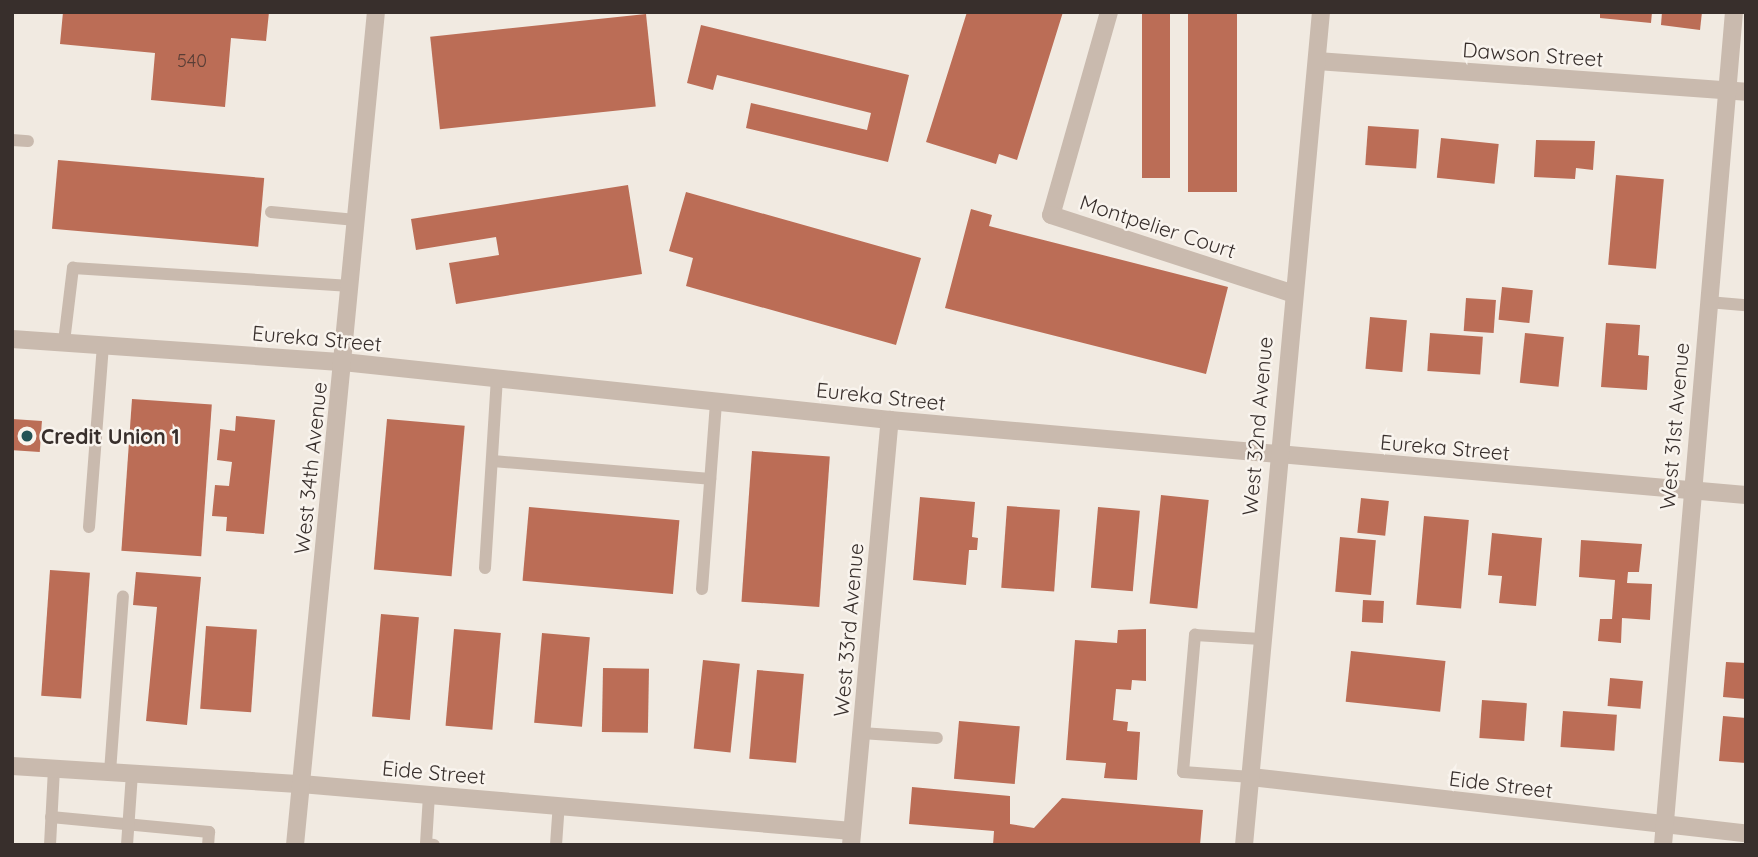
<!DOCTYPE html>
<html>
<head>
<meta charset="utf-8">
<style>
  body { margin:0 }
  #map { position:relative; width:1758px; height:857px; overflow:hidden; background:#f1eae1; font-family:Quicksand,sans-serif }
  div>[style] { position:absolute }
  [style*='--x'] { left:calc(var(--x)*1px); top:calc(var(--y)*1px); width:calc(var(--w)*1px); rotate:calc(var(--a)*1deg) }
  .building>* { inset:0; background:#bb6d56; transform-origin:0 0 }
  .lane>* { height:12px; margin:-6px; padding:0 6px; transform-origin:6px; border-radius:6px; background:#c9baae }
  .street>* { height:18px; margin:-9px; padding:0 9px; transform-origin:9px; border-radius:9px; background:#c9baae }
  .dots>* { width:19px; height:19px; translate:-50% -50%; box-sizing:border-box; border:4px solid #f9f4ee; border-radius:50% }
  span { translate:-50% -50%; white-space:nowrap; text-align:center; line-height:1.15; -webkit-text-stroke:5px #f9f4ee; paint-order:stroke }
  .number-label { font-size:18px; color:#593e36 }
  .number-label span { -webkit-text-stroke-width:0 }
  .street-label { font-size:21px; color:#382f2c }
  .poi-label { font-size:21px; color:#382f2c; font-weight:700 }
  .left { translate:0 -50%; text-align:left }
  .frame { position:absolute; inset:0; border:14px solid #382f2c; pointer-events:none }
</style>
</head>
<body>
<div id="map">
  <div class="building">
    <i style="clip-path:polygon(63px 12px,269px 12px,266px 41px,231px 38px,225px 107px,151px 100px,155px 53px,60px 44px)"></i>
    <i style="clip-path:polygon(967px 12px,1063px 12px,1017px 160px,999px 154px,996px 164px,926px 142px)"></i>
    <i style="left:1142px;top:12px;width:28px;height:166px"></i>
    <i style="left:1188px;top:12px;width:49px;height:180px"></i>
    <i style="clip-path:polygon(1600px 12px,1652px 12px,1651px 23px,1600px 18px)"></i>
    <i style="clip-path:polygon(1662px 12px,1702px 12px,1700px 30px,1661px 25px)"></i>
    <i style="left:646px;top:14px;width:93px;height:217px;rotate:84deg"></i>
    <i style="clip-path:polygon(701px 25px,909px 75px,888px 162px,746px 128px,751px 103px,867px 130px,871px 113px,717px 75px,713px 90px,687px 83px)"></i>
    <i style="left:1368px;top:126px;width:51px;height:39px;rotate:4deg"></i>
    <i style="left:1441px;top:138px;width:58px;height:40px;rotate:6deg"></i>
    <i style="clip-path:polygon(1536px 140px,1595px 141px,1593px 170px,1576px 168px,1575px 179px,1534px 177px)"></i>
    <i style="left:58px;top:160px;width:207px;height:69px;rotate:5deg"></i>
    <i style="left:1616px;top:175px;width:48px;height:90px;rotate:5deg"></i>
    <i style="clip-path:polygon(628px 185px,642px 274px,456px 304px,449px 263px,499px 255px,496px 237px,416px 250px,411px 219px)"></i>
    <i style="clip-path:polygon(686px 192px,921px 258px,896px 345px,686px 286px,693px 258px,669px 251px)"></i>
    <i style="clip-path:polygon(971px 209px,992px 215px,989px 226px,1228px 287px,1206px 374px,945px 308px)"></i>
    <i style="left:1502px;top:287px;width:31px;height:33px;rotate:6deg"></i>
    <i style="left:1466px;top:298px;width:30px;height:33px;rotate:4deg"></i>
    <i style="left:1370px;top:317px;width:37px;height:52px;rotate:5deg"></i>
    <i style="clip-path:polygon(1606px 323px,1640px 325px,1638px 355px,1649px 356px,1647px 390px,1601px 387px)"></i>
    <i style="left:1430px;top:333px;width:53px;height:38px;rotate:4deg"></i>
    <i style="left:1525px;top:333px;width:39px;height:50px;rotate:6deg"></i>
    <i style="left:132px;top:399px;width:80px;height:152px;rotate:4deg"></i>
    <i style="clip-path:polygon(236px 416px,275px 420px,264px 534px,226px 531px,227px 517px,212px 516px,215px 485px,229px 486px,232px 462px,217px 460px,220px 429px,235px 431px)"></i>
    <i style="left:12px;top:419px;width:30px;height:31px;rotate:4deg"></i>
    <i style="left:387px;top:419px;width:78px;height:151px;rotate:5deg"></i>
    <i style="left:752px;top:451px;width:78px;height:151px;rotate:4deg"></i>
    <i style="left:1161px;top:495px;width:48px;height:109px;rotate:6deg"></i>
    <i style="clip-path:polygon(920px 497px,975px 502px,972px 537px,978px 538px,977px 550px,969px 550px,966px 585px,913px 580px)"></i>
    <i style="left:1361px;top:498px;width:28px;height:35px;rotate:6deg"></i>
    <i style="left:1007px;top:506px;width:53px;height:82px;rotate:4deg"></i>
    <i style="left:529px;top:507px;width:151px;height:74px;rotate:5deg"></i>
    <i style="left:1098px;top:507px;width:42px;height:81px;rotate:5deg"></i>
    <i style="left:1424px;top:516px;width:45px;height:89px;rotate:5deg"></i>
    <i style="clip-path:polygon(1492px 533px,1542px 538px,1536px 606px,1499px 603px,1502px 576px,1488px 575px)"></i>
    <i style="left:1340px;top:537px;width:36px;height:55px;rotate:5deg"></i>
    <i style="clip-path:polygon(1581px 540px,1642px 544px,1639px 572px,1628px 572px,1627px 583px,1652px 584px,1650px 620px,1622px 618px,1621px 643px,1598px 641px,1600px 619px,1612px 619px,1615px 580px,1579px 577px)"></i>
    <i style="left:50px;top:570px;width:40px;height:126px;rotate:4deg"></i>
    <i style="clip-path:polygon(136px 572px,201px 577px,187px 725px,146px 721px,157px 607px,133px 605px)"></i>
    <i style="left:1363px;top:600px;width:21px;height:22px;rotate:3deg"></i>
    <i style="left:381px;top:614px;width:38px;height:103px;rotate:5deg"></i>
    <i style="left:206px;top:626px;width:51px;height:83px;rotate:4deg"></i>
    <i style="left:454px;top:629px;width:47px;height:97px;rotate:5deg"></i>
    <i style="clip-path:polygon(1146px 629px,1146px 681px,1132px 680px,1131px 690px,1116px 689px,1113px 720px,1128px 722px,1127px 731px,1140px 732px,1137px 780px,1104px 778px,1106px 763px,1066px 760px,1075px 640px,1117px 643px,1118px 630px)"></i>
    <i style="left:542px;top:633px;width:48px;height:90px;rotate:5deg"></i>
    <i style="left:1351px;top:651px;width:95px;height:51px;rotate:6deg"></i>
    <i style="left:703px;top:660px;width:37px;height:89px;rotate:6deg"></i>
    <i style="clip-path:polygon(1726px 662px,1746px 663px,1746px 699px,1723px 697px)"></i>
    <i style="left:603px;top:668px;width:46px;height:64px;rotate:1deg"></i>
    <i style="left:757px;top:670px;width:47px;height:89px;rotate:5deg"></i>
    <i style="left:1610px;top:678px;width:33px;height:28px;rotate:5deg"></i>
    <i style="left:1482px;top:700px;width:45px;height:38px;rotate:4deg"></i>
    <i style="left:1563px;top:711px;width:54px;height:36px;rotate:4deg"></i>
    <i style="clip-path:polygon(1723px 716px,1746px 718px,1746px 763px,1719px 761px)"></i>
    <i style="left:959px;top:721px;width:61px;height:58px;rotate:5deg"></i>
    <i style="clip-path:polygon(912px 787px,1010px 796px,1010px 824px,1034px 828px,1062px 798px,1203px 810px,1200px 845px,993px 845px,994px 831px,909px 824px)"></i>
  </div>
  <div class="lane">
    <i style="--x:12;--y:140;--w:16;--a:4"></i>
    <i style="--x:271;--y:212;--w:85;--a:5.4"></i>
    <i style="--x:1708;--y:302;--w:38;--a:5"></i>
    <i style="--x:64;--y:342;--w:75;--a:-83.1"></i>
    <i style="--x:73;--y:268;--w:278;--a:3.7"></i>
    <i style="--x:493;--y:461;--w:218;--a:4.7"></i>
    <i style="--x:89;--y:527;--w:184;--a:-85.6"></i>
    <i style="--x:485;--y:568;--w:189;--a:-86.4"></i>
    <i style="--x:702;--y:589;--w:188;--a:-85.7"></i>
    <i style="--x:861;--y:733;--w:76;--a:3.8"></i>
    <i style="--x:110;--y:772;--w:176;--a:-85.8"></i>
    <i style="--x:1251;--y:777;--w:68;--a:-175.8"></i>
    <i style="--x:1183;--y:772;--w:138;--a:-85"></i>
    <i style="--x:1195;--y:635;--w:66;--a:3.5"></i>
    <i style="--x:429;--y:795;--w:49;--a:93.5"></i>
    <i style="--x:426;--y:844;--w:8;--a:7"></i>
    <i style="--x:51;--y:817;--w:159;--a:5.4"></i>
    <i style="--x:209;--y:832;--w:13;--a:94"></i>
    <i style="--x:50;--y:845;--w:77;--a:-87"></i>
    <i style="--x:127;--y:845;--w:72;--a:-86"></i>
    <i style="--x:556;--y:845;--w:39;--a:-86"></i>
  </div>
  <div class="street">
    <i style="--x:1109;--y:12;--w:211;--a:105.9"></i>
    <i style="--x:1051;--y:215;--w:252;--a:18"></i>
    <i style="--x:1317;--y:61;--w:430;--a:4.1"></i>
    <i style="--x:12;--y:339;--w:332;--a:4"></i>
    <i style="--x:343;--y:362;--w:550;--a:6.05"></i>
    <i style="--x:890;--y:420;--w:859;--a:5.01"></i>
    <i style="--x:12;--y:766;--w:290;--a:3.6"></i>
    <i style="--x:301;--y:784;--w:553;--a:4.88"></i>
    <i style="--x:1251;--y:777;--w:498;--a:6.5"></i>
    <i style="--x:295;--y:845;--w:837;--a:-84.45"></i>
    <i style="--x:851;--y:845;--w:427;--a:-84.8"></i>
    <i style="--x:1244;--y:845;--w:837;--a:-84.72"></i>
    <i style="--x:1663;--y:845;--w:836;--a:-85.13"></i>
  </div>
  <div class="dots">
    <i style="left:27px;top:436px;background:#245356"></i>
  </div>
  <div class="number-label">
    <span style="left:192px;top:61px">540</span>
  </div>
  <div class="street-label">
    <span style="left:1533px;top:54px;rotate:4deg">Dawson Street</span>
    <span style="left:1158px;top:226px;rotate:18deg">Montpelier Court</span>
    <span style="left:317px;top:338px;rotate:5deg">Eureka Street</span>
    <span style="left:881px;top:396px;rotate:6deg">Eureka Street</span>
    <span style="left:1257px;top:426px;rotate:-85deg">West 32nd Avenue</span>
    <span style="left:1674px;top:426px;rotate:-85deg">West 31st Avenue</span>
    <span style="left:1445px;top:447px;rotate:5deg">Eureka Street</span>
    <span style="left:310px;top:468px;rotate:-84deg">West 34th Avenue</span>
    <span style="left:848px;top:630px;rotate:-85deg">West 33rd Avenue</span>
    <span style="left:434px;top:772px;rotate:5deg">Eide Street</span>
    <span style="left:1501px;top:784px;rotate:7deg">Eide Street</span>
  </div>
  <div class="poi-label">
    <span class="left" style="left:41px;top:436px">Credit Union 1</span>
  </div>
  <div class="frame"></div>
</div>
</body>
</html>
